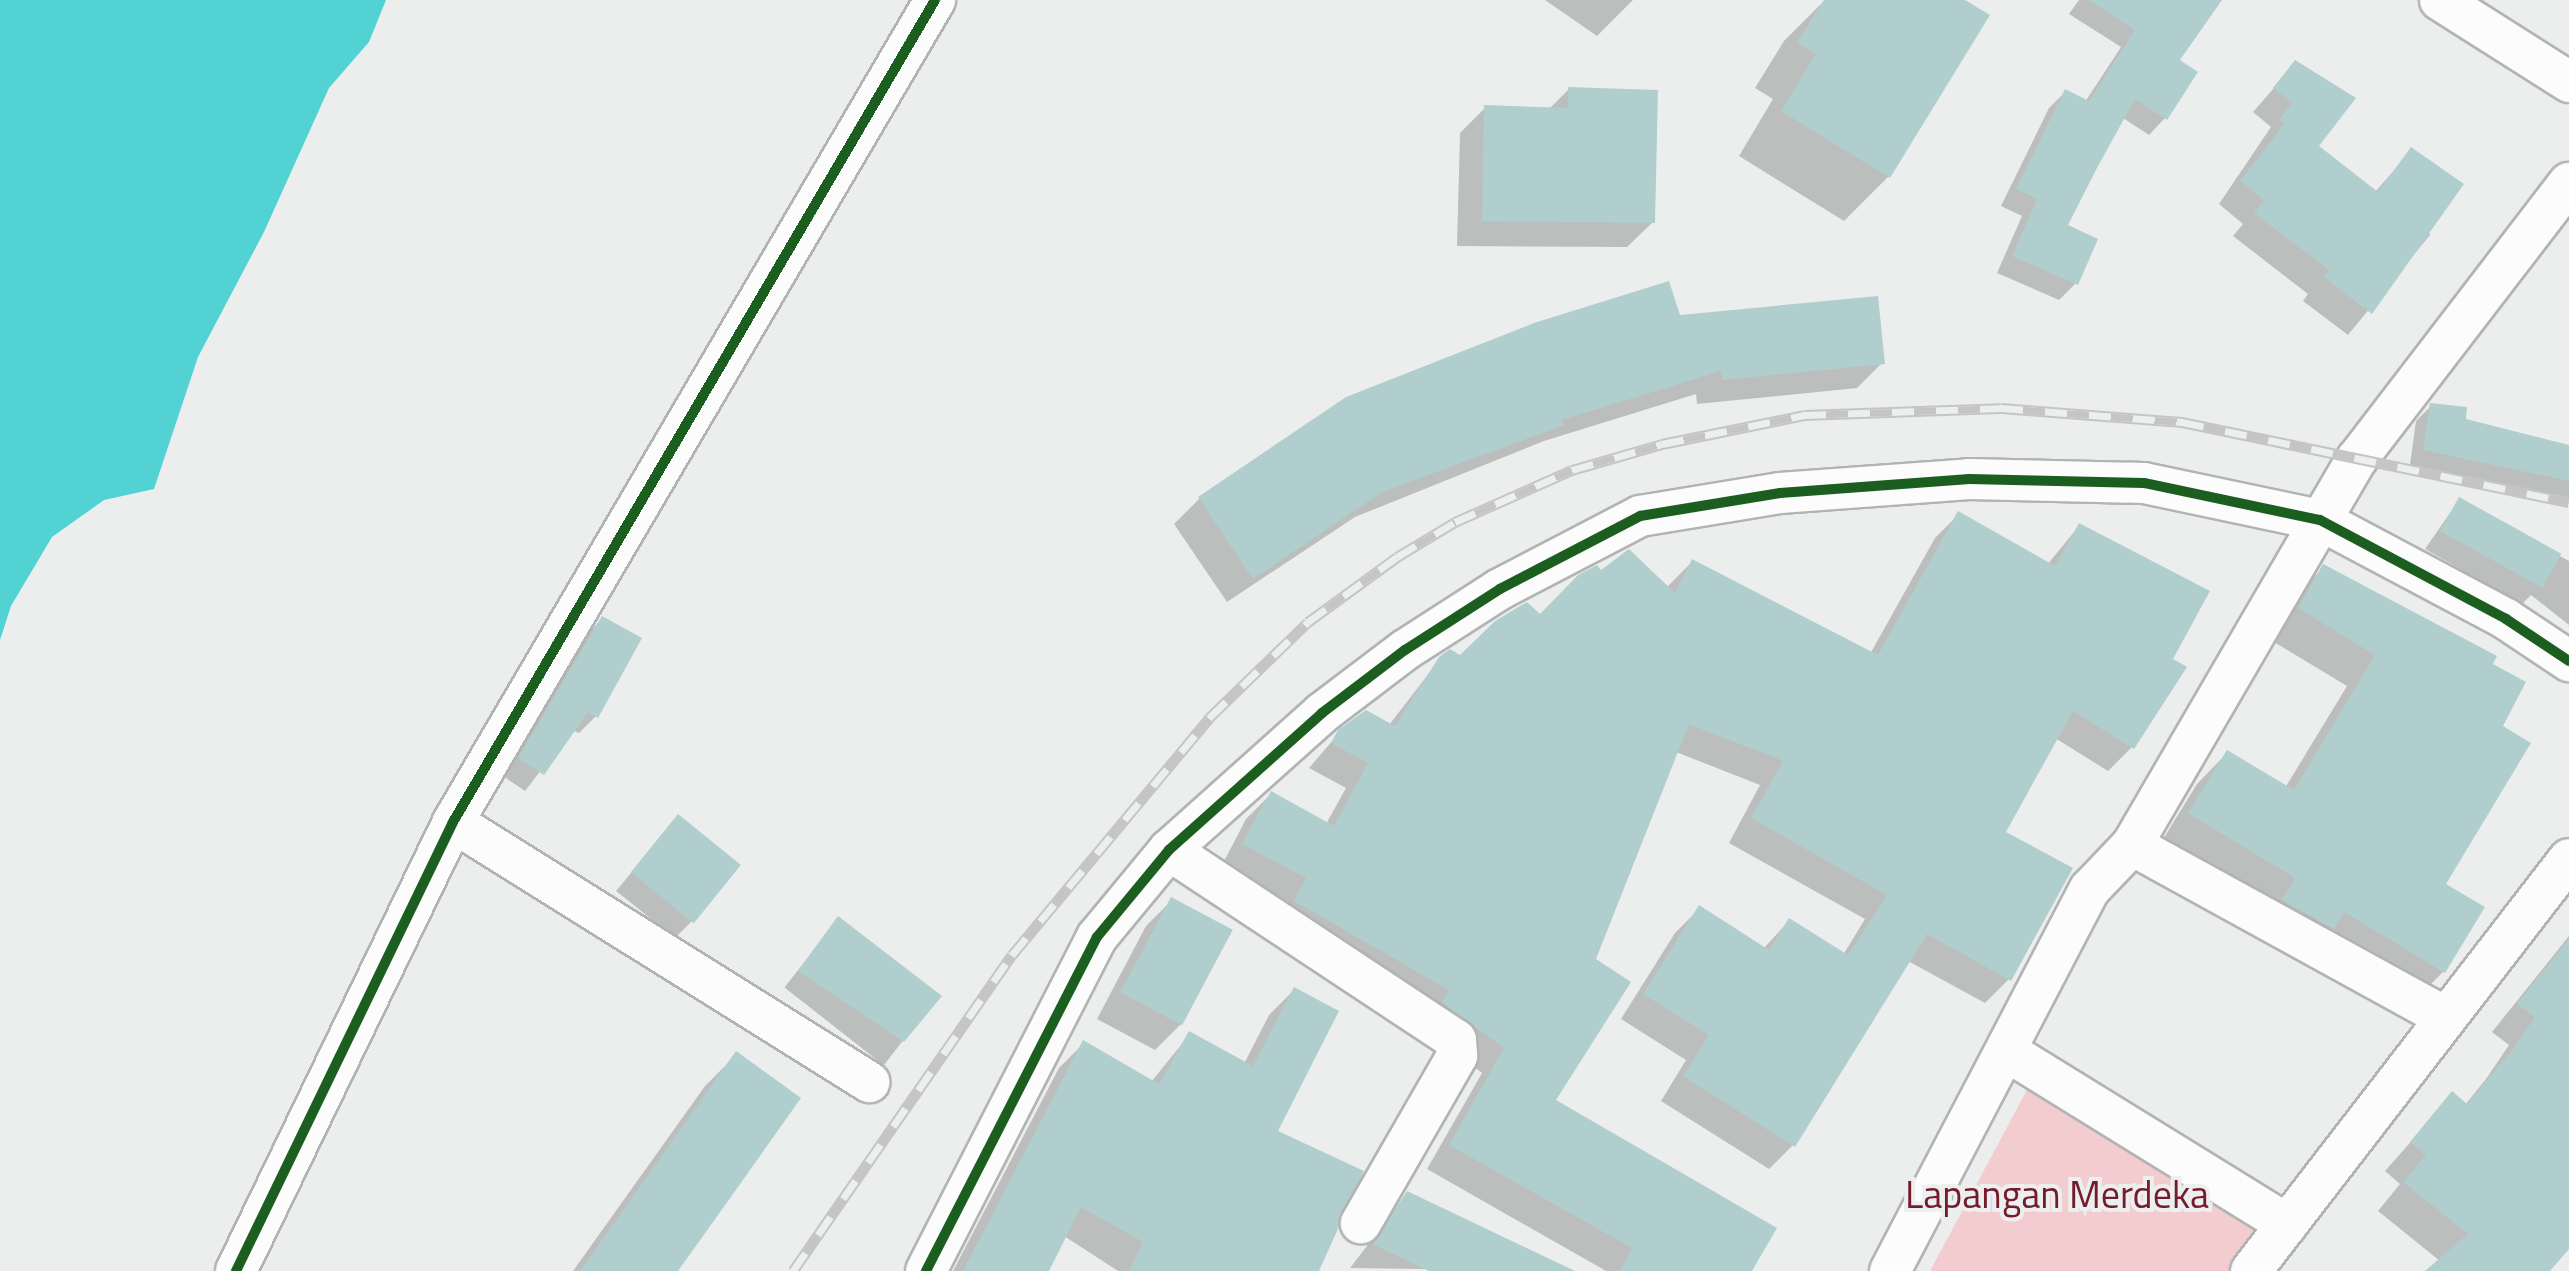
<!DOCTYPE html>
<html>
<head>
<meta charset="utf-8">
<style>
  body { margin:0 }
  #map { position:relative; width:2569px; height:1271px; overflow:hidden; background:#eceeee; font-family:"Titillium Web",sans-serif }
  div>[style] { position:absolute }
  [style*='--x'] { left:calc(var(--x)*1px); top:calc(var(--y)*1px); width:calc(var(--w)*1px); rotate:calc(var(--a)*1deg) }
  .green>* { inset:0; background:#f2cccf }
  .water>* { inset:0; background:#53d2d3 }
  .shadow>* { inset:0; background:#0003; transform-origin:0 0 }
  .building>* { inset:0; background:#b0cece; transform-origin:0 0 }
  .roads { filter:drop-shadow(2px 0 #b2b4b4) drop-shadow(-2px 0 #b2b4b4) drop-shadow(0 2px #b2b4b4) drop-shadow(0 -2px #b2b4b4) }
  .minor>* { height:40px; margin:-20px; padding:0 20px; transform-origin:20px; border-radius:20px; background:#fcfcfc }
  .rail>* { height:11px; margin-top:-5.5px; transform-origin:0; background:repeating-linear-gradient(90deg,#ebefef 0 22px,#c5c5c5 0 44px); box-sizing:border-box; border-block:2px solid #c5c5c5 }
  .cycleway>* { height:10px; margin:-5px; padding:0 5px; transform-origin:5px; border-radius:5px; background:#1b5e20 }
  span { translate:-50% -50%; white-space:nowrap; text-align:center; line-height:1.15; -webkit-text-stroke:8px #ebefef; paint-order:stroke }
  .park-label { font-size:38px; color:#761b2b }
</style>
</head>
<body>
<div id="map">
  <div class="green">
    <i style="clip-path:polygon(2027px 1090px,2266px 1228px,2231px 1271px,1930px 1271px)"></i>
  </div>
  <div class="water">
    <i style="clip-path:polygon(0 0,386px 0,369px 42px,329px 88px,264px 232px,198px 357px,154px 489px,104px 500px,52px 537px,11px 606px,0 640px)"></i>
  </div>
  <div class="shadow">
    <i style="clip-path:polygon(1545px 0,1633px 0,1597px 36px)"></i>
    <i style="clip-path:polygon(1825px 0,1960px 0,1888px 177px,1844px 221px,1739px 156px,1773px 99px,1755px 88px,1784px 41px)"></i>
    <i style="clip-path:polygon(2079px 0,2208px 0,2177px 61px,2165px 118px,2149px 135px,2123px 118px,2065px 226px,2075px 284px,2059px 300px,1997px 273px,2022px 216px,2001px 206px,2049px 108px,2065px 92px,2085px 102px,2121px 47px,2069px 14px)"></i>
    <i style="clip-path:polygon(2296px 63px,2315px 147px,2375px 192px,2412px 150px,2430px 235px,2348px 335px,2303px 301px,2308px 294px,2233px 236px,2243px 224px,2219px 204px,2271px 127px,2253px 112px)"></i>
    <i style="clip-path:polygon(1569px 89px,1653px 222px,1627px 247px,1457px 246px,1460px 133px,1485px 108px,1548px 110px)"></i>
    <i style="clip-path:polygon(1678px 317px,1882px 363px,1857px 388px,1697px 404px,1696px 394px,1544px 441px,1355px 517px,1227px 602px,1174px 524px,1199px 499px,1347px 399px)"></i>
    <i style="clip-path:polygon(2431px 406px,2463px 421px,2569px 447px,2569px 501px,2410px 465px,2416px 421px)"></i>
    <i style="clip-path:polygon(2459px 500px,2569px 561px,2569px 625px,2531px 595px,2522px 604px,2425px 549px)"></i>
    <i style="clip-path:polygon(1959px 514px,2047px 565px,2079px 526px,2170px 660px,2132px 747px,2108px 771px,2055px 738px,2002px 833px,2009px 979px,1985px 1003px,1908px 961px,1793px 1145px,1769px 1169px,1661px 1101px,1686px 1060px,1621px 1019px,1675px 933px,1699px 909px,1763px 949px,1789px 921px,1843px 955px,1865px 919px,1729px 843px,1760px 785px,1676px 752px,1593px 960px,1552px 1101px,1749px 1271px,1606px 1271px,1427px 1169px,1482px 1073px,1220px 869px,1246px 819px,1270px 795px,1326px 824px,1346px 788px,1309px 768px,1340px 732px,1389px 725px,1440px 659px,1461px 658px,1539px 618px,1601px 574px,1666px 588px,1692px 562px,1870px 654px,1935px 538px)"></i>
    <i style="clip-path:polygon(2324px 567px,2490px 664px,2499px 727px,2443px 885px,2443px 972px,2413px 1002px,2160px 844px,2197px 784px,2227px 753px,2285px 788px,2347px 686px,2269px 639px,2293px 598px)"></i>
    <i style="clip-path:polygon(602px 619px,596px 716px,579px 733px,572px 730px,525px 791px,503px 776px,585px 636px)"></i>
    <i style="clip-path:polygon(678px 817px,692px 921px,675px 938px,616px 891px)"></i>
    <i style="clip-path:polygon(1172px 900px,1181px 1024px,1155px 1050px,1097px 1019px,1146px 926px)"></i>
    <i style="left:838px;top:919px;width:126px;height:87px;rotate:38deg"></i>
    <i style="clip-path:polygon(2569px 936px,2569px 1243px,2543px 1271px,2428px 1271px,2440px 1261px,2378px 1211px,2400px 1184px,2385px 1171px,2452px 1095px,2465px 1105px,2486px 1079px,2509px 1045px,2492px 1032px)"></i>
    <i style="clip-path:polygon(1294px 990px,1274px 1132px,1316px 1271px,1118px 1271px,1064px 1236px,1047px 1271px,953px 1271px,1059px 1068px,1084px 1043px,1151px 1082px,1190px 1034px,1244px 1064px,1269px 1015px)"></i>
    <i style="clip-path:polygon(736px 1055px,674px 1271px,573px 1271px,705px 1086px)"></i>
    <i style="clip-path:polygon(1407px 1194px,1569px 1271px,1350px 1268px)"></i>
  </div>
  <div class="building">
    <i style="clip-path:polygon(1824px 0,1965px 0,1990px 15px,1890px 178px,1781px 111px,1816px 54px,1797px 43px)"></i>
    <i style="clip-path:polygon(2089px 0,2222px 0,2180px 60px,2198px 72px,2167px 120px,2135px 99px,2097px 168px,2068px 225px,2098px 239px,2078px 285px,2012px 256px,2037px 199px,2016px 189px,2065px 89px,2089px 101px,2135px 30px)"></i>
    <i style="clip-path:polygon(2295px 60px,2356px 98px,2319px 146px,2378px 192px,2411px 147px,2464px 184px,2372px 314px,2324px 277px,2329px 270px,2254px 213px,2264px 200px,2240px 181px,2284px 124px,2279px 120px,2292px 103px,2273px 88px)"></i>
    <i style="clip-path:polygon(1568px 87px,1658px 90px,1655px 223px,1482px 221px,1484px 105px,1568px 108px)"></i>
    <i style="clip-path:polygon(1669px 281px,1680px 315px,1878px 296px,1885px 364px,1722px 380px,1721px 371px,1562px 420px,1564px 425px,1382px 492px,1253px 579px,1198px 497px,1346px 397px,1534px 323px)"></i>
    <i style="clip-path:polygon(2430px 403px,2467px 407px,2466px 419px,2569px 445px,2569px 481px,2423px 450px)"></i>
    <i style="left:2459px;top:497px;width:117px;height:39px;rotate:29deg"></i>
    <i style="clip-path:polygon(1958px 511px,2055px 566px,2079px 523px,2210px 591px,2173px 659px,2187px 667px,2134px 749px,2073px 711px,2006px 832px,2073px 868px,2011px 981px,1927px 934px,1795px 1147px,1683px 1076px,1709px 1035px,1643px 994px,1699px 905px,1769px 950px,1789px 918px,1848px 955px,1887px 895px,1751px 818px,1783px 761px,1689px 724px,1596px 959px,1631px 982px,1556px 1100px,1777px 1228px,1752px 1271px,1620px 1271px,1632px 1248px,1449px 1145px,1504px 1048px,1442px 1002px,1449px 990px,1294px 901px,1306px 878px,1242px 844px,1271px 791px,1334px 826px,1368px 763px,1331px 743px,1338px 730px,1366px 710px,1395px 726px,1439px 657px,1450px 649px,1460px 655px,1495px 621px,1527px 602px,1540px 614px,1578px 575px,1597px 565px,1601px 570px,1629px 549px,1675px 593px,1692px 559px,1878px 655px)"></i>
    <i style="clip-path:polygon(2323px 564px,2497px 656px,2493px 664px,2526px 682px,2503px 726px,2531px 743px,2446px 884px,2485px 907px,2445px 973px,2344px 912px,2334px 929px,2282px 900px,2295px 878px,2188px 813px,2227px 750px,2294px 790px,2375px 655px,2298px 608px)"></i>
    <i style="clip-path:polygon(602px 616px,642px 638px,598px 718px,588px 712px,544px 775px,518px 758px)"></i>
    <i style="left:678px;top:814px;width:81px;height:75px;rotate:39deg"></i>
    <i style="left:1171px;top:897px;width:70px;height:108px;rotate:28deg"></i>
    <i style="clip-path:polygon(838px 916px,942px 996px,904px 1042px,798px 971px)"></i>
    <i style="clip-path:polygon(2569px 939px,2569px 1249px,2550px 1271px,2425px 1271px,2468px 1234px,2403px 1182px,2426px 1155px,2410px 1142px,2452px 1091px,2467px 1104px,2513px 1049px,2535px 1017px,2517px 1004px)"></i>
    <i style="clip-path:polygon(1294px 987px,1339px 1011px,1278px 1131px,1364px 1171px,1319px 1271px,1129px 1271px,1143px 1242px,1081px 1207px,1049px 1271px,963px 1271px,1083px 1040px,1159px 1084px,1189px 1031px,1253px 1066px)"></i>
    <i style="clip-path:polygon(736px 1051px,801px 1098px,728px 1201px,678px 1271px,580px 1271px)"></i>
    <i style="clip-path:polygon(1407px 1191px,1575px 1271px,1429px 1271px,1372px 1244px)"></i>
  </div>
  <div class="roads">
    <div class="minor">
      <i style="--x:2440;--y:0;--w:153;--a:32.4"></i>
      <i style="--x:453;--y:822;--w:491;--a:32"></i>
      <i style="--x:2132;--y:845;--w:357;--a:28.8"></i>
      <i style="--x:1169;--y:850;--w:344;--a:33.5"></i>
      <i style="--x:1456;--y:1040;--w:16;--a:86"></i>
      <i style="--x:1457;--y:1056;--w:193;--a:119.9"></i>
      <i style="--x:2008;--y:1052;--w:328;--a:31.7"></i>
      <i style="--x:236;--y:1271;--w:499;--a:-64.2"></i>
      <i style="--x:453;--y:822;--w:953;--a:-59.61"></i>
      <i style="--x:926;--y:1271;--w:375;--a:-62.9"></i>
      <i style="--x:1097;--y:937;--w:113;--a:-50.4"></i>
      <i style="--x:1169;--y:850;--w:205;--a:-41.8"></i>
      <i style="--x:1322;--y:713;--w:104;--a:-37.2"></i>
      <i style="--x:1405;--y:650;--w:113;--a:-32.7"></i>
      <i style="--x:1500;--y:589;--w:158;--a:-27.5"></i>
      <i style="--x:1640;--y:516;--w:142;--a:-9.3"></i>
      <i style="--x:1780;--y:493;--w:190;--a:-4.2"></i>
      <i style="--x:1969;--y:479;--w:175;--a:1.3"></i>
      <i style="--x:2144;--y:483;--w:180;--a:11.9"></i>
      <i style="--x:2320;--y:520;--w:211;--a:28"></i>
      <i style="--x:2506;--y:619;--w:76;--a:33.7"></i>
      <i style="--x:1890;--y:1271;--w:431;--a:-62.4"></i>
      <i style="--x:2090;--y:889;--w:61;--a:-46.3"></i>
      <i style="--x:2132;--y:845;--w:447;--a:-59.8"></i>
      <i style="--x:2357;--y:459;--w:348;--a:-52.5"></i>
      <i style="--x:2251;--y:1271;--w:520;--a:-52.34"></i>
    </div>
  </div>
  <div class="rail">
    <i style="--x:793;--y:1271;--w:384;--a:-55.3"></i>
    <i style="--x:1012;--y:955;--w:310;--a:-50.2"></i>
    <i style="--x:1210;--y:717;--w:136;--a:-44.1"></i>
    <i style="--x:1308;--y:622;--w:110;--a:-36.1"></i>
    <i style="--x:1397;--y:557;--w:68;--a:-31.1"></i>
    <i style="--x:1455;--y:522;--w:128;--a:-24"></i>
    <i style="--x:1572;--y:470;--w:94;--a:-16.1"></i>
    <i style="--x:1662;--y:444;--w:145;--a:-11.5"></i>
    <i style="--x:1804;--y:415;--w:197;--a:-2"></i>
    <i style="--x:2001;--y:408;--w:182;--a:4.4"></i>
    <i style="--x:2182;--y:422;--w:395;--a:11.7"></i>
  </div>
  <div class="cycleway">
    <i style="--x:236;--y:1271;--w:499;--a:-64.2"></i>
    <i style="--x:453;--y:822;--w:953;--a:-59.61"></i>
    <i style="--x:926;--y:1271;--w:375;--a:-62.9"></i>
    <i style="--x:1097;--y:937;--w:113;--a:-50.4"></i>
    <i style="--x:1169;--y:850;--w:205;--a:-41.8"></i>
    <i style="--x:1322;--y:713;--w:104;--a:-37.2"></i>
    <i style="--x:1405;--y:650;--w:113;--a:-32.7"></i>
    <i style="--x:1500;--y:589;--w:158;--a:-27.5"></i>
    <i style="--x:1640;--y:516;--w:142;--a:-9.3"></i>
    <i style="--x:1780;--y:493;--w:190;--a:-4.2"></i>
    <i style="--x:1969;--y:479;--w:175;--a:1.3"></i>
    <i style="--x:2144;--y:483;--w:180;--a:11.9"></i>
    <i style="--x:2320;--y:520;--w:211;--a:28"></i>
    <i style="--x:2506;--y:619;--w:76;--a:33.7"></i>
  </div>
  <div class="park-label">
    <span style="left:2057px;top:1195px">Lapangan Merdeka</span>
  </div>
</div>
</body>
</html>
